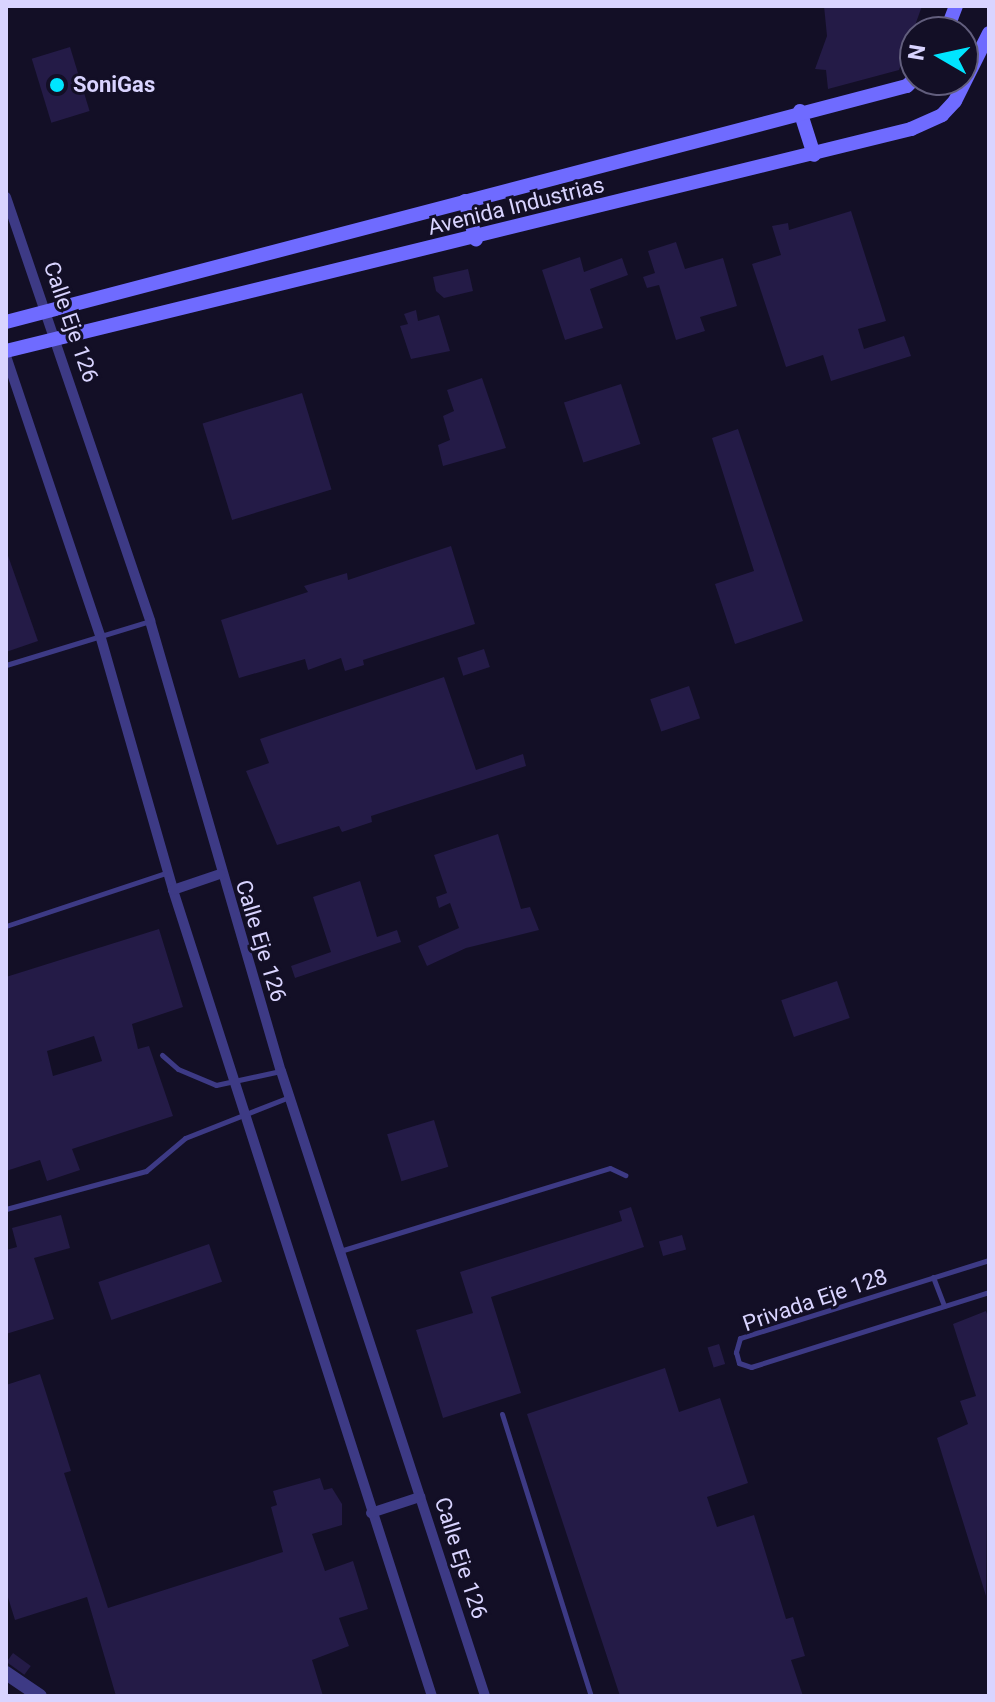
<!DOCTYPE html>
<html>
<head>
<meta charset="utf-8">
<style>
  body { margin:0 }
  #map { position:relative; width:995px; height:1702px; overflow:hidden; background:#130f26; font-family:Roboto,sans-serif }
  div>[style] { position:absolute }
  [style*='--x'] { left:calc(var(--x)*1px); top:calc(var(--y)*1px); width:calc(var(--w)*1px); rotate:calc(var(--a)*1deg) }
  .building>* { inset:0; background:#241b47; transform-origin:0 0 }
  .service>* { height:5px; margin:-2.5px; padding:0 2.5px; transform-origin:2.5px; border-radius:2.5px; background:#3d3a85 }
  .minor>* { height:10px; margin:-5px; padding:0 5px; transform-origin:5px; border-radius:5px; background:#3d3a85 }
  .tertiary>* { height:14px; margin:-7px; padding:0 7px; transform-origin:7px; border-radius:7px; background:#3d3a85 }
  .secondary>* { height:14px; margin:-7px; padding:0 7px; transform-origin:7px; border-radius:7px; background:#6f6bff }
  .dots>* { width:22px; height:22px; translate:-50% -50%; box-sizing:border-box; border:4px solid #130f26; border-radius:50% }
  span { translate:-50% -50%; white-space:nowrap; text-align:center; line-height:1.15; -webkit-text-stroke:6px #130f26; paint-order:stroke }
  .poi-label { font-size:22px; color:#d9d4ff; font-weight:700 }
  .left { translate:0 -50%; text-align:left }
  .street-label { font-size:22px; color:#d9d4ff }
  .frame { position:absolute; inset:0; border:8px solid #d9d4ff; pointer-events:none }
  .north { position:absolute; left:899px; top:16px; width:80px; height:80px; box-sizing:border-box; background:#130f26; border:2px solid #625e7d; border-radius:50%; rotate:279deg; font-size:22px; font-weight:700; line-height:32px; text-align:center; color:#d9d4ff }
  .north::after { content:''; display:block; margin:auto; width:28px; height:36px; background:#00e5ff; clip-path:polygon(50% 0,100% 100%,50% 72%,0 100%) }
</style>
</head>
<body>
<div id="map">
  <div class="building">
    <i style="clip-path:polygon(824px 6px,922px 6px,899px 70px,828px 89px,826px 70px,815px 69px,827px 36px)"></i>
    <i style="left:70px;top:47px;width:67px;height:40px;rotate:73deg"></i>
    <i style="clip-path:polygon(851px 211px,886px 321px,858px 329px,864px 349px,904px 336px,911px 356px,831px 381px,823px 355px,786px 367px,752px 264px,781px 255px,772px 226px,788px 223px,789px 230px)"></i>
    <i style="clip-path:polygon(676px 242px,685px 269px,723px 258px,737px 306px,700px 317px,705px 331px,676px 340px,659px 285px,647px 288px,643px 277px,655px 273px,648px 251px)"></i>
    <i style="clip-path:polygon(580px 257px,584px 272px,622px 258px,628px 275px,590px 289px,603px 328px,565px 340px,542px 270px)"></i>
    <i style="clip-path:polygon(468px 269px,473px 291px,444px 298px,436px 291px,433px 277px)"></i>
    <i style="clip-path:polygon(416px 310px,418px 321px,439px 315px,450px 351px,411px 359px,400px 326px,408px 324px,404px 314px)"></i>
    <i style="clip-path:polygon(482px 378px,506px 448px,443px 466px,438px 445px,450px 440px,443px 416px,454px 411px,447px 390px)"></i>
    <i style="left:621px;top:384px;width:63px;height:60px;rotate:72deg"></i>
    <i style="left:302px;top:393px;width:101px;height:104px;rotate:73deg"></i>
    <i style="clip-path:polygon(738px 429px,803px 621px,735px 644px,715px 584px,754px 571px,712px 438px)"></i>
    <i style="clip-path:polygon(451px 546px,475px 624px,363px 660px,364px 665px,345px 671px,341px 658px,308px 670px,305px 659px,239px 678px,221px 620px,308px 592px,304px 586px,347px 573px,348px 580px)"></i>
    <i style="clip-path:polygon(6px 550px,38px 641px,6px 652px)"></i>
    <i style="left:484px;top:649px;width:19px;height:28px;rotate:72deg"></i>
    <i style="clip-path:polygon(444px 677px,476px 770px,523px 754px,526px 766px,371px 816px,372px 822px,342px 832px,339px 826px,277px 845px,246px 771px,269px 763px,260px 739px)"></i>
    <i style="left:689px;top:686px;width:34px;height:41px;rotate:71deg"></i>
    <i style="clip-path:polygon(498px 834px,521px 909px,530px 907px,539px 930px,466px 948px,427px 966px,418px 946px,459px 928px,450px 903px,439px 908px,436px 897px,447px 893px,434px 855px)"></i>
    <i style="clip-path:polygon(360px 881px,377px 937px,397px 930px,401px 942px,295px 978px,291px 966px,331px 952px,313px 897px)"></i>
    <i style="clip-path:polygon(evenodd,159px 929px,183px 1007px,132px 1024px,138px 1049px,149px 1046px,173px 1116px,72px 1149px,80px 1170px,47px 1181px,40px 1160px,6px 1171px,6px 977px,159px 929px,94px 1036px,102px 1061px,53px 1076px,47px 1051px,94px 1036px)"></i>
    <i style="left:837px;top:981px;width:39px;height:59px;rotate:71deg"></i>
    <i style="left:434px;top:1120px;width:49px;height:49px;rotate:73deg"></i>
    <i style="clip-path:polygon(631px 1207px,644px 1247px,491px 1297px,521px 1393px,443px 1418px,416px 1330px,473px 1313px,460px 1272px,622px 1221px,619px 1211px)"></i>
    <i style="clip-path:polygon(61px 1215px,70px 1248px,34px 1258px,54px 1319px,6px 1334px,6px 1250px,17px 1247px,12px 1228px)"></i>
    <i style="left:682px;top:1235px;width:15px;height:24px;rotate:74deg"></i>
    <i style="left:209px;top:1244px;width:40px;height:117px;rotate:71deg"></i>
    <i style="clip-path:polygon(986px 1311px,989px 1320px,986px 1596px,937px 1438px,968px 1424px,960px 1401px,976px 1396px,953px 1324px)"></i>
    <i style="left:719px;top:1344px;width:21px;height:12px;rotate:73deg"></i>
    <i style="clip-path:polygon(665px 1368px,679px 1412px,720px 1398px,748px 1483px,707px 1497px,717px 1527px,754px 1515px,786px 1619px,793px 1617px,805px 1656px,791px 1660px,803px 1696px,620px 1696px,527px 1414px)"></i>
    <i style="clip-path:polygon(40px 1374px,71px 1471px,64px 1473px,108px 1608px,283px 1552px,271px 1507px,277px 1505px,273px 1491px,320px 1478px,324px 1490px,332px 1488px,342px 1504px,342px 1525px,312px 1534px,325px 1571px,353px 1561px,368px 1609px,339px 1618px,349px 1646px,312px 1660px,323px 1696px,116px 1696px,87px 1597px,15px 1620px,6px 1591px,6px 1385px)"></i>
    <i style="left:13px;top:1653px;width:22px;height:11px;rotate:36deg"></i>
  </div>
  <div class="service">
    <i style="--x:6;--y:665;--w:151;--a:-17"></i>
    <i style="--x:6;--y:926;--w:171;--a:-18.4"></i>
    <i style="--x:162;--y:1055;--w:21;--a:41"></i>
    <i style="--x:178;--y:1069;--w:41;--a:22.8"></i>
    <i style="--x:216;--y:1085;--w:66;--a:-12.3"></i>
    <i style="--x:6;--y:1209;--w:145;--a:-15.2"></i>
    <i style="--x:146;--y:1171;--w:51;--a:-40.2"></i>
    <i style="--x:185;--y:1138;--w:112;--a:-21.5"></i>
    <i style="--x:340;--y:1251;--w:282;--a:-17.1"></i>
    <i style="--x:610;--y:1168;--w:17;--a:25"></i>
    <i style="--x:989;--y:1260;--w:261;--a:162.6"></i>
    <i style="--x:740;--y:1338;--w:15;--a:106"></i>
    <i style="--x:736;--y:1352;--w:11;--a:75"></i>
    <i style="--x:739;--y:1363;--w:13;--a:18"></i>
    <i style="--x:751;--y:1367;--w:250;--a:-17.5"></i>
    <i style="--x:933;--y:1277;--w:31;--a:69"></i>
    <i style="--x:502;--y:1414;--w:296;--a:72.5"></i>
  </div>
  <div class="minor">
    <i style="--x:6;--y:197;--w:448;--a:71.2"></i>
    <i style="--x:150;--y:621;--w:469;--a:73.8"></i>
    <i style="--x:281;--y:1071;--w:657;--a:71.92"></i>
    <i style="--x:6;--y:356;--w:294;--a:71.4"></i>
    <i style="--x:100;--y:635;--w:265;--a:74"></i>
    <i style="--x:173;--y:890;--w:847;--a:72.19"></i>
    <i style="--x:173;--y:890;--w:50;--a:-18.8"></i>
    <i style="--x:371;--y:1513;--w:52;--a:-18.1"></i>
  </div>
  <div class="tertiary">
    <i style="--x:6;--y:1673;--w:41;--a:34.1"></i>
  </div>
  <div class="secondary">
    <i style="--x:946;--y:32;--w:28;--a:-69"></i>
    <i style="--x:800;--y:111;--w:46;--a:72.3"></i>
    <i style="--x:465;--y:201;--w:40;--a:74"></i>
    <i style="--x:6;--y:322;--w:931;--a:-14.68"></i>
    <i style="--x:907;--y:86;--w:11;--a:-45"></i>
    <i style="--x:6;--y:351;--w:932;--a:-13.78"></i>
    <i style="--x:911;--y:129;--w:34;--a:-24"></i>
    <i style="--x:942;--y:115;--w:19;--a:-47"></i>
    <i style="--x:955;--y:101;--w:76;--a:-63.4"></i>
  </div>
  <div class="dots">
    <i style="left:57px;top:85px;background:#00e5ff"></i>
  </div>
  <div class="poi-label">
    <span class="left" style="left:73px;top:85px">SoniGas</span>
  </div>
  <div class="street-label">
    <span style="left:516px;top:206px;rotate:-14deg">Avenida Industrias</span>
    <span style="left:71px;top:322px;rotate:71deg">Calle Eje 126</span>
    <span style="left:261px;top:941px;rotate:73deg">Calle Eje 126</span>
    <span style="left:815px;top:1300px;rotate:-19deg">Privada Eje 128</span>
    <span style="left:461px;top:1558px;rotate:72deg">Calle Eje 126</span>
  </div>
  <div class="frame"></div>
  <div class="north">N</div>
</div>
</body>
</html>
